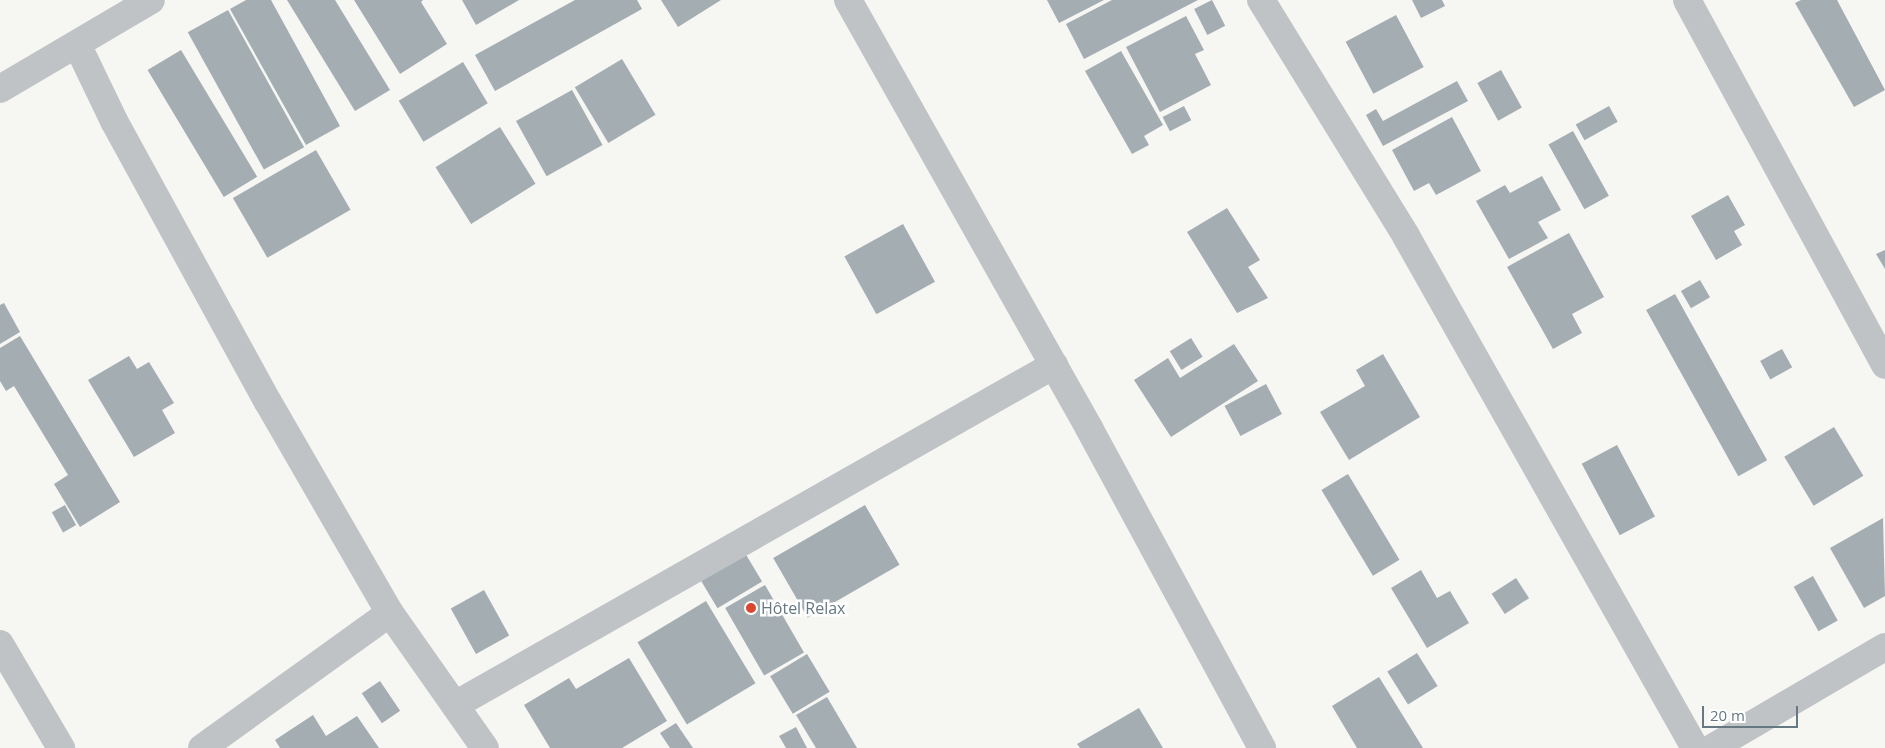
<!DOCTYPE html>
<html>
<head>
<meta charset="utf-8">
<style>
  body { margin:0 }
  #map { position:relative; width:1885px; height:748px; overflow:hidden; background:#f6f6f3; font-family:"Open Sans",sans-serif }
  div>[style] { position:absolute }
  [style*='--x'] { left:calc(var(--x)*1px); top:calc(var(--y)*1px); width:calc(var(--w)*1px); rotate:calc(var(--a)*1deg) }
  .building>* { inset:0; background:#a4adb2; transform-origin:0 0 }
  .minor>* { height:28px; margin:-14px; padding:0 14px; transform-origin:14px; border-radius:14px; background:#bfc3c6 }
  .dots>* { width:14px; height:14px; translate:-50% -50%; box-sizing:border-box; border:2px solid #fff; border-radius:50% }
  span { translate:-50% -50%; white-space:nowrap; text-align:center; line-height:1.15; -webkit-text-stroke:5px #fff; paint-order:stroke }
  .poi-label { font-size:16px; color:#667882 }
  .left { translate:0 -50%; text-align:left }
  .scale { position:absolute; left:1702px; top:706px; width:96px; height:22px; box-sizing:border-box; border:2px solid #667882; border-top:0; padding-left:6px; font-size:15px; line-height:18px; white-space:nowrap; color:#667882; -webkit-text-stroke:4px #fff; paint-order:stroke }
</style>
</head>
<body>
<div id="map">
  <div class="building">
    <i style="clip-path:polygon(246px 0,271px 0,340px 126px,306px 145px,230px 9px)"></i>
    <i style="clip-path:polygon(287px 0,335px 0,390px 90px,355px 111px)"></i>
    <i style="clip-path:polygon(354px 0,423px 0,421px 2px,447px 44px,400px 74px)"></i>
    <i style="clip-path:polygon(462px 0,519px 0,476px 25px)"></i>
    <i style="clip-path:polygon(575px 0,637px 0,642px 9px,495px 91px,475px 55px)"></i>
    <i style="clip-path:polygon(661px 0,721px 0,678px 27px)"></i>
    <i style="clip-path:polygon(1047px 0,1104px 0,1059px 23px)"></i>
    <i style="clip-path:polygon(1112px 0,1198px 0,1084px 59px,1066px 24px)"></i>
    <i style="left:1212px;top:0;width:29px;height:20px;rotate:63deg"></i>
    <i style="clip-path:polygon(1412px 0,1442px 0,1445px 6px,1421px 18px)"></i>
    <i style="clip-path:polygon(1801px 0,1837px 0,1885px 90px,1854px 107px,1795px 3px)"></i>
    <i style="left:228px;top:10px;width:157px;height:46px;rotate:61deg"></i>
    <i style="left:1396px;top:15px;width:59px;height:57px;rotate:62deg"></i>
    <i style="clip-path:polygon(1186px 16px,1204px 50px,1195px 54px,1211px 85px,1160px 112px,1126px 47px)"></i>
    <i style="left:181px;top:50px;width:148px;height:39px;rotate:59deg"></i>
    <i style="clip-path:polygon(1121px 51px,1163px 125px,1144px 136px,1149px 145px,1132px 154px,1085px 71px)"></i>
    <i style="left:622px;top:59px;width:65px;height:55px;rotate:59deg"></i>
    <i style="left:463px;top:62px;width:48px;height:75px;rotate:59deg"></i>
    <i style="left:1501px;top:70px;width:43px;height:27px;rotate:61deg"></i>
    <i style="clip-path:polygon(1457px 81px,1468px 101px,1383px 146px,1366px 115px,1376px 109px,1383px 121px)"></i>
    <i style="left:572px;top:90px;width:63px;height:64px;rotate:61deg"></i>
    <i style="left:1184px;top:106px;width:16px;height:24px;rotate:63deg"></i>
    <i style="left:1609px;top:106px;width:18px;height:38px;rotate:61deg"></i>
    <i style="clip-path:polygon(1452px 117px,1481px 171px,1436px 195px,1429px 183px,1414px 191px,1392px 150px)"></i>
    <i style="left:500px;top:127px;width:67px;height:76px;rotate:58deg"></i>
    <i style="left:1573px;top:131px;width:74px;height:28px;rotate:61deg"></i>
    <i style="left:316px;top:150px;width:69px;height:96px;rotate:60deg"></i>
    <i style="clip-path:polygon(1542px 176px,1561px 210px,1538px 222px,1548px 238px,1509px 259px,1476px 201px,1505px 185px,1510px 193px)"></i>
    <i style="clip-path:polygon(1728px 195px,1745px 225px,1734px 231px,1742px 245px,1716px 260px,1691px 216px)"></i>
    <i style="clip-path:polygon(1227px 208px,1260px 260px,1248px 267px,1268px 298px,1237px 313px,1187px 232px)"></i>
    <i style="left:903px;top:224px;width:66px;height:67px;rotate:61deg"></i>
    <i style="clip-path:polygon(1569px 233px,1604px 297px,1572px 314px,1582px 333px,1553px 349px,1507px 267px)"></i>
    <i style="clip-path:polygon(1885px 250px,1885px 269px,1876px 254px)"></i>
    <i style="left:1700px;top:280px;width:20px;height:22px;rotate:60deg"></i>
    <i style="left:1675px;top:294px;width:190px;height:33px;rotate:61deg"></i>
    <i style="clip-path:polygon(4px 303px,20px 332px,0 344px,0 305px)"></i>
    <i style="clip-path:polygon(20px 336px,120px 502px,80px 527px,54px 484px,68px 475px,14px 386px,6px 391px,0 381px,0 348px)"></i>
    <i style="left:1191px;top:338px;width:22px;height:25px;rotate:58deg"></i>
    <i style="clip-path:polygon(1234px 344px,1258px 381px,1171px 437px,1134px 380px,1168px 358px,1180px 378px)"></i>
    <i style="left:1782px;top:349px;width:21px;height:25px;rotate:61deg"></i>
    <i style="clip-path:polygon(1383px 354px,1420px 417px,1349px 460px,1320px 412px,1365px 386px,1356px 370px)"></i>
    <i style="clip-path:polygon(129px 356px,137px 369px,149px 362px,174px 403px,162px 410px,175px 433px,134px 457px,88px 380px)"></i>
    <i style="left:1266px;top:384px;width:34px;height:47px;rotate:62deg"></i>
    <i style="left:1834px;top:427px;width:57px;height:58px;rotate:59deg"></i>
    <i style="left:1617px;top:445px;width:81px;height:40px;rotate:62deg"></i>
    <i style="left:1348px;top:474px;width:100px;height:31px;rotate:59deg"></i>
    <i style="left:65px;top:505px;width:23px;height:15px;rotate:61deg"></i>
    <i style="left:865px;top:505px;width:69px;height:106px;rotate:60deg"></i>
    <i style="clip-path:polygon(1883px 518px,1885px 596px,1864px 608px,1830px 548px)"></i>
    <i style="left:742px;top:548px;width:39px;height:52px;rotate:59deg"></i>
    <i style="clip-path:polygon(1421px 570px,1437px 598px,1450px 591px,1469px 623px,1427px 648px,1391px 588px)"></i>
    <i style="left:1813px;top:576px;width:51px;height:22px;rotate:61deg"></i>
    <i style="left:1516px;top:578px;width:24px;height:29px;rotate:57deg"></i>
    <i style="left:765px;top:585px;width:78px;height:46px;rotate:60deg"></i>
    <i style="left:484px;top:590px;width:52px;height:38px;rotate:61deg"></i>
    <i style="left:706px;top:601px;width:96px;height:80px;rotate:59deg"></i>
    <i style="left:1417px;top:653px;width:39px;height:35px;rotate:58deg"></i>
    <i style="left:807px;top:654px;width:44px;height:43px;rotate:59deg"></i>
    <i style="clip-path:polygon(629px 658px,667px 721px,622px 748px,550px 748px,524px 705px,569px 678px,576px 689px)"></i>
    <i style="clip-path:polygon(1379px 677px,1423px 748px,1357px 748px,1332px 706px)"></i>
    <i style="left:380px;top:681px;width:36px;height:22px;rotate:56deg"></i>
    <i style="clip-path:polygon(827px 697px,857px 748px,816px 748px,796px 715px)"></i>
    <i style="clip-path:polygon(1139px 708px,1163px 748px,1080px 748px,1077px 744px)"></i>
    <i style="clip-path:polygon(313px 715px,326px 736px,357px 716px,379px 748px,280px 748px,275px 740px)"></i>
    <i style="clip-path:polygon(676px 723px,693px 748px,670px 748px,660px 733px)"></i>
    <i style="clip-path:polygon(796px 727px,807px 748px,786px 748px,779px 736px)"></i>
  </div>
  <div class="minor">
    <i style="--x:848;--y:0;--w:491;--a:60.6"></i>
    <i style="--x:1089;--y:428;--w:364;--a:61.6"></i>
    <i style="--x:1261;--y:0;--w:277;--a:58.4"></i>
    <i style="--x:1406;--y:236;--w:588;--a:60.56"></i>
    <i style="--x:1687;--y:0;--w:415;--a:61.5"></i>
    <i style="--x:77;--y:44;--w:85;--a:64.3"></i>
    <i style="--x:114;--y:121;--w:320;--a:61.3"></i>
    <i style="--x:268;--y:402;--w:244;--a:60"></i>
    <i style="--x:390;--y:613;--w:165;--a:54.9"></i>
    <i style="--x:0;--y:89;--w:175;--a:-30.5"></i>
    <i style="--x:0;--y:644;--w:121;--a:59.6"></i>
    <i style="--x:455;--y:705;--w:689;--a:-29.58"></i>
    <i style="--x:202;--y:748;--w:231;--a:-35.7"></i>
    <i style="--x:1712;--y:748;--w:200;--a:-30.3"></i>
  </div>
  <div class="dots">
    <i style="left:751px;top:608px;background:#db472e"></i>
  </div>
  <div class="poi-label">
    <span class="left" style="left:761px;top:608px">Hôtel Relax</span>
  </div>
  <div class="scale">20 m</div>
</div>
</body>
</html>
